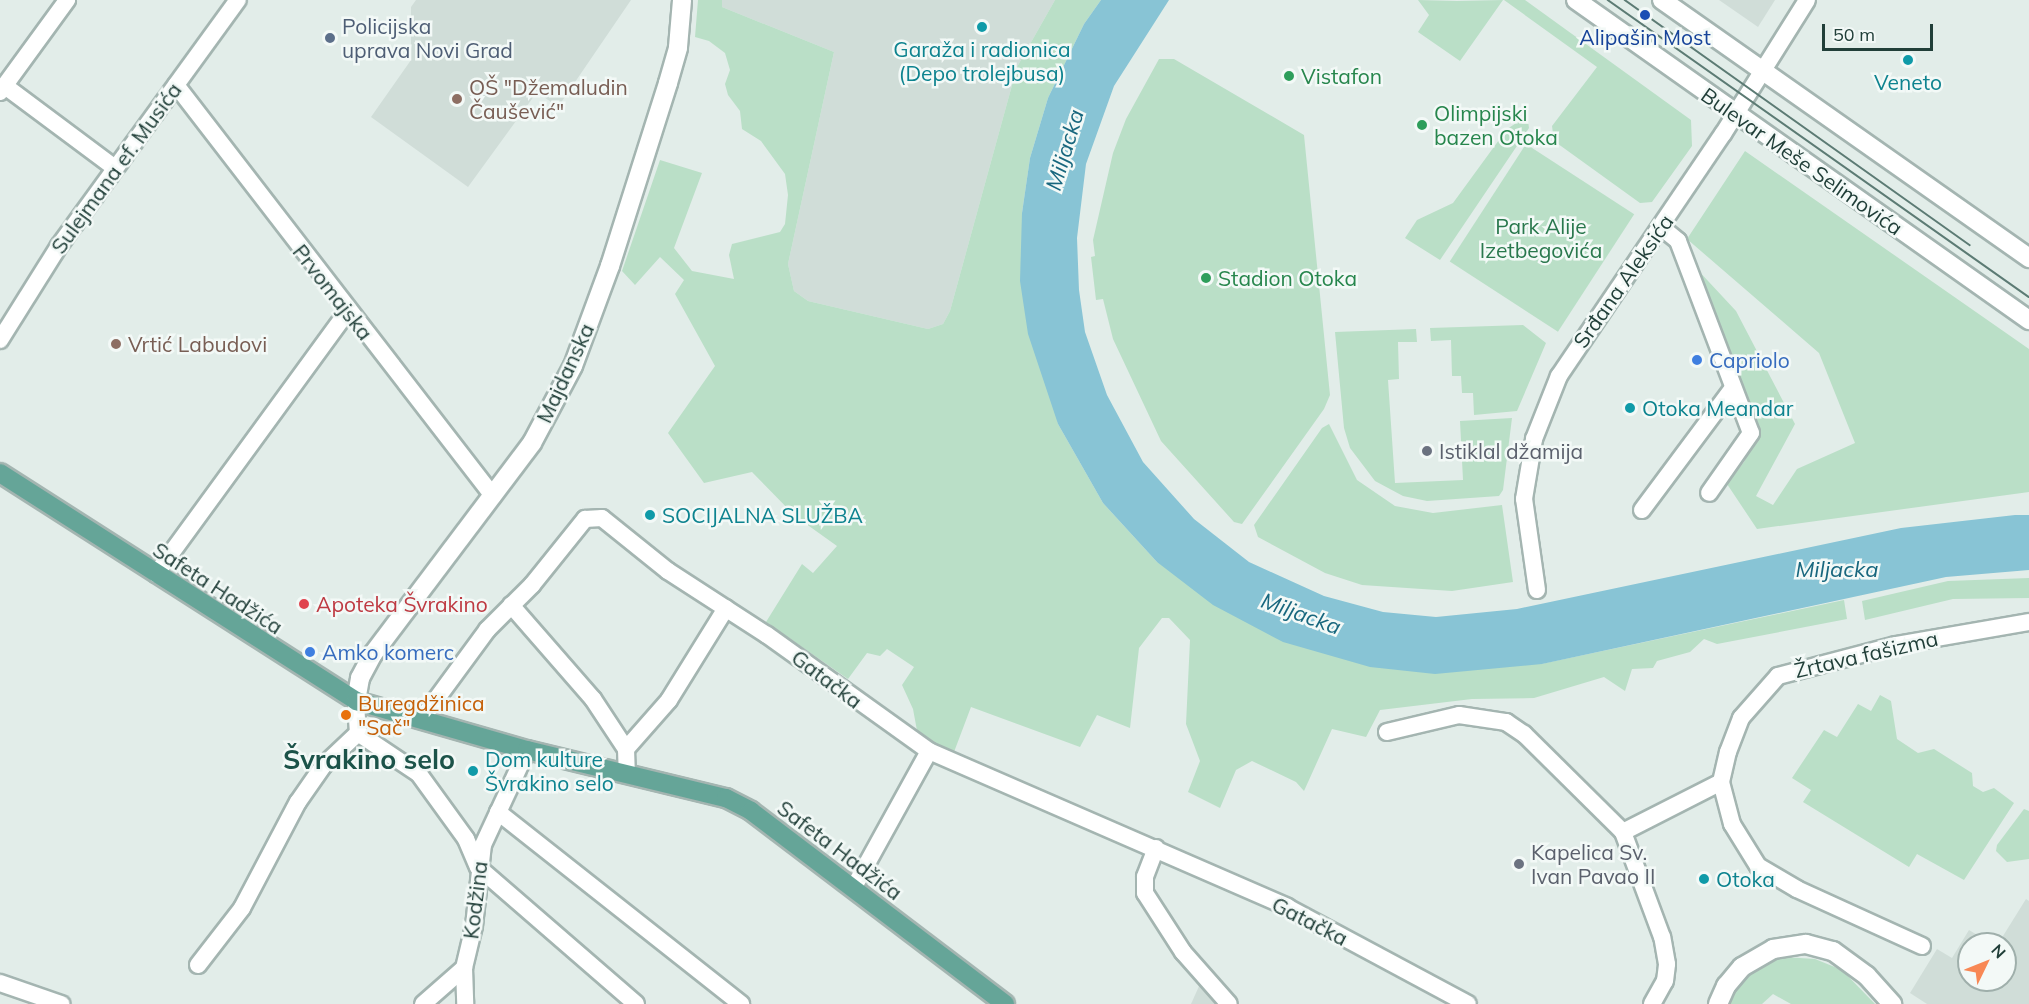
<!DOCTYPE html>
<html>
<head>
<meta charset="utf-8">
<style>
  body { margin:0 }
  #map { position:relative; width:2029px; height:1004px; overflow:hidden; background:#e2ede9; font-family:Mulish,sans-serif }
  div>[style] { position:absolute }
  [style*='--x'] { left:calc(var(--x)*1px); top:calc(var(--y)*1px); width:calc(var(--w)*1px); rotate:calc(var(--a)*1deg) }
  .built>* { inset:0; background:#d0ddd8 }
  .green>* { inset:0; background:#badfc7; transform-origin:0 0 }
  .water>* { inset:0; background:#88c4d5 }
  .roads { filter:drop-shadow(2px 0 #a4b5b1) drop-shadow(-2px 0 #a4b5b1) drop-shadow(0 2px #a4b5b1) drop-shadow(0 -2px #a4b5b1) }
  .street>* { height:16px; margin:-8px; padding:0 8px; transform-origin:8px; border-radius:8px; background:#fff }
  .secondary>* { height:18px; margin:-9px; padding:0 9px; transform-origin:9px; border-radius:9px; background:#fff }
  .primary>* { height:18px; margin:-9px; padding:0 9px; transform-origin:9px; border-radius:9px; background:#65a598 }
  .tram>* { height:1.5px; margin:-0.75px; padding:0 0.75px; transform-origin:0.75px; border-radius:0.75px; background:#5c7b74 }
  .dots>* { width:16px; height:16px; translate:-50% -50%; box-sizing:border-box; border:3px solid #f3f9f7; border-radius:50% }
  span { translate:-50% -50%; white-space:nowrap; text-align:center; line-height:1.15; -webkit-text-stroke:5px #f3f9f7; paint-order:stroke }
  .service-label { font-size:21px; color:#4e5e75 }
  .left { translate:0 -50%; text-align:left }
  .transit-label { font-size:21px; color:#164399 }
  .culture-label { font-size:21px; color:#0d838f }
  .leisure-label { font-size:21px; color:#27864d }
  .education-label { font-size:21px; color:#785e54 }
  .street-label { font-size:21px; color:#213f39 }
  .park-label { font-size:21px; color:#29784d }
  .shop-label { font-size:21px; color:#366cbe }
  .worship-label { font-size:21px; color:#5b616d }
  .health-label { font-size:21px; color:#be3a42 }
  .food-label { font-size:21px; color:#c56008 }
  .water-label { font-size:22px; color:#18677e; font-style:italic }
  .district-label { font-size:27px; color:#1c5349; font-weight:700 }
  .north { position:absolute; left:1957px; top:932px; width:60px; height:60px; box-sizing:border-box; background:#f3f9f7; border:2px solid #9fafab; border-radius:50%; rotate:47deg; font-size:16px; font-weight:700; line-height:24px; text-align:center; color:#213f39 }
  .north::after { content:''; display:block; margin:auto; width:21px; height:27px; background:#f88855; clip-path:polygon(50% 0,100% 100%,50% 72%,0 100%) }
  .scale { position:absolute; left:1822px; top:24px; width:111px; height:27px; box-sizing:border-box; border:3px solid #213f39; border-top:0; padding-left:8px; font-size:18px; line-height:21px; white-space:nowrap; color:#213f39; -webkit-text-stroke:4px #f3f9f7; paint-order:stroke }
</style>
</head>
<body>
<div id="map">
  <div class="built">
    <i style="clip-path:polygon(416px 0,631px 0,558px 107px,537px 92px,468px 187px,371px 117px,411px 60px,411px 7px)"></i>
    <i style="clip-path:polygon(722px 0,1055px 0,1017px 67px,950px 311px,943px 324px,928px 329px,808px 301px,794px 291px,788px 264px,834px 52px,722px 7px)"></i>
    <i style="clip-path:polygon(1719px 0,1775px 0,1758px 27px)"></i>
    <i style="clip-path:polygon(2026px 899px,2029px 901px,2029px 1004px,1927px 1004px,1910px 993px,1937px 949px,1952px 958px,1969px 930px,1992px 944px,1969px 944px,1969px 980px,2005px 980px,2005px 944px,1998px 944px)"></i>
    <i style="clip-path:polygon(1200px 984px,1219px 1004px,1191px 1004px)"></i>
  </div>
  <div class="green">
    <i style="clip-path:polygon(698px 0,722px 0,722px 7px,834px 52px,788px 264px,794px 291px,808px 301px,928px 329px,943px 324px,950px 311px,1017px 67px,1055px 0,1101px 0,1084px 24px,1048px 98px,1030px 158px,1022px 213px,1058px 424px,1103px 503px,1157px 562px,1541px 664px,1844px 600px,1847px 619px,1717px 644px,1704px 639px,1690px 652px,1657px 661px,1653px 668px,1632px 669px,1625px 691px,1604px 677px,1534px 698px,1472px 699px,1380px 710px,1366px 737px,1332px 729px,1304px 791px,1296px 782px,1252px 761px,1236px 770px,1220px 808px,1188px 792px,1200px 761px,1186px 724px,1190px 640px,1169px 618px,1162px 618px,1139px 648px,1130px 728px,1097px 715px,1080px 747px,971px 707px,954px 752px,918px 736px,913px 709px,902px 685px,914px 667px,887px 649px,880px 656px,867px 653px,848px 679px,766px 622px,802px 564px,813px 573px,837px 546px,795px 516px,752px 472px,704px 483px,668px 433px,715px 366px,675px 294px,684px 280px,660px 257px,635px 285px,622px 271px,660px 160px,702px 173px,674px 248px,692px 271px,734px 279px,729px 255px,732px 244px,780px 232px,785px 224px,788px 195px,785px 174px,761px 141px,742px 129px,740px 111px,728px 95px,725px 84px,730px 70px,725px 53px,709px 41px,695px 37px)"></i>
    <i style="clip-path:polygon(1418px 0,1457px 1px,1503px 0,1460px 61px,1418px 32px,1429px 15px)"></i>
    <i style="clip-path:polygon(1504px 0,1525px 0,1691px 120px,1692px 146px,1652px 202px,1640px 203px,1554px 141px,1552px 126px,1597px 67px)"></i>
    <i style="clip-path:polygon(1159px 59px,1174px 59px,1304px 135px,1330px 395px,1324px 409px,1242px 524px,1234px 522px,1161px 441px,1113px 339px,1103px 299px,1096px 300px,1091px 257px,1095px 256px,1093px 240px,1113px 153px,1126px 119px)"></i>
    <i style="clip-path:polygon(1521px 120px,1528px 121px,1529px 128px,1440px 260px,1405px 238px,1417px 220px,1453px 203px,1507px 129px)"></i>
    <i style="left:1526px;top:144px;width:129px;height:140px;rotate:33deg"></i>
    <i style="clip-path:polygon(1745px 151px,2029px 349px,2029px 492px,1757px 529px,1727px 484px,1744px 462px,1759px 429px,1695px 267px,1736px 311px,1795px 424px,1756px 496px,1773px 505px,1797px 469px,1855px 443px,1819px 353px,1687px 239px)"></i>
    <i style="clip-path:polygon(1523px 325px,1546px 343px,1517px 411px,1474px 415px,1473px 393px,1462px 393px,1461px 376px,1452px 376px,1451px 340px,1431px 341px,1430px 328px)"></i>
    <i style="clip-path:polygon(1416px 329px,1417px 342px,1398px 342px,1399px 379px,1388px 380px,1395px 483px,1463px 480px,1460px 421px,1512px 418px,1503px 490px,1499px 496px,1427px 501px,1403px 496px,1375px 481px,1350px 448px,1344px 428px,1335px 332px)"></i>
    <i style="clip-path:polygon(1329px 424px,1357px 480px,1395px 506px,1433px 513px,1502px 505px,1513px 582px,1452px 591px,1362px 585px,1325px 573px,1258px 537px,1254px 525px,1322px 428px)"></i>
    <i style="clip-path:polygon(2029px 578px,2029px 598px,1953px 599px,1865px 620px,1862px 601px,1948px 581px)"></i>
    <i style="clip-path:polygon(1880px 695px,1891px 701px,1897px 739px,1918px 753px,1934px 749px,1972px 773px,1973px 786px,1983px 792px,1994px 788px,2014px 803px,1964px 880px,1917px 854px,1909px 867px,1803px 802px,1811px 790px,1792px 778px,1824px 730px,1837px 737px,1858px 704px,1871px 711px)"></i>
    <i style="clip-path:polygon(2024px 809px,2029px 811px,2029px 859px,2007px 862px,1996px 851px,1997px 845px)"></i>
    <i style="clip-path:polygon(1784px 957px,1815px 959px,1842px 970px,1875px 1004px,1791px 1004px,1773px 994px,1762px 1004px,1730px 1004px,1740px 983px,1759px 964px)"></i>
  </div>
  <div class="water">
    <i style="clip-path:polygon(1101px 0,1169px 0,1114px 86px,1086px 164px,1077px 238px,1079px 290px,1085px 332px,1107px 395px,1143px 462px,1194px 519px,1249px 562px,1324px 596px,1383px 612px,1436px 617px,1517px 609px,1901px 528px,2015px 515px,2029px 515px,2029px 570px,1946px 577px,1542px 664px,1435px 674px,1370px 667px,1283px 642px,1213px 605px,1157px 562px,1103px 503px,1058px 424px,1028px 334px,1020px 281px,1022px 213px,1030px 158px,1048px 98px,1084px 24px)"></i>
  </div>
  <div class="roads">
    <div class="street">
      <i style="--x:176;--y:85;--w:519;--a:52.36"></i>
      <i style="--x:5;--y:86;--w:137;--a:36.7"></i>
      <i style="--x:0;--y:92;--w:114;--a:-53.9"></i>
      <i style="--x:1661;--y:227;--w:22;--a:39"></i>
      <i style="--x:1678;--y:241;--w:205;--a:69.2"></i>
      <i style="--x:1751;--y:433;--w:73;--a:125"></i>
      <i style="--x:0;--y:340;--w:111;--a:-57.9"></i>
      <i style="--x:59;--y:246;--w:304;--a:-54"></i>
      <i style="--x:1642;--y:510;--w:152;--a:-53.3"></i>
      <i style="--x:156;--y:574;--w:326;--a:-53.9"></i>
      <i style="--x:1537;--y:590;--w:92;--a:-98.1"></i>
      <i style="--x:1524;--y:499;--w:61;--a:-80.5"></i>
      <i style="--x:1534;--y:439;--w:68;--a:-68.4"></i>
      <i style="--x:1559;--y:376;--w:292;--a:-55.9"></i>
      <i style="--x:1723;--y:134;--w:158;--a:-57.9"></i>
      <i style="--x:511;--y:605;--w:125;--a:48.9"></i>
      <i style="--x:593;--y:699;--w:60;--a:56.6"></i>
      <i style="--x:626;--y:749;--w:25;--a:88"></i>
      <i style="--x:421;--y:720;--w:112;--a:-53.7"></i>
      <i style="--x:487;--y:630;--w:64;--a:-45"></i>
      <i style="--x:532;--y:585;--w:85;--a:-51.2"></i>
      <i style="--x:585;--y:519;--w:17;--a:-3"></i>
      <i style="--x:602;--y:518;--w:85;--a:38.8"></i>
      <i style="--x:668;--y:571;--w:118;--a:32.9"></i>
      <i style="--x:767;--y:635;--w:199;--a:35.6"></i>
      <i style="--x:929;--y:751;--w:391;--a:23.5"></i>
      <i style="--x:1287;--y:907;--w:205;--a:28.2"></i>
      <i style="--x:1387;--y:732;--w:74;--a:-13.3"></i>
      <i style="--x:1459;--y:715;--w:48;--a:8.5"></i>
      <i style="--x:1506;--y:722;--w:22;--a:34"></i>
      <i style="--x:1524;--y:734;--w:139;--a:44.7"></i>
      <i style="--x:358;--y:733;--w:73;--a:33.9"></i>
      <i style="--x:419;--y:774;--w:80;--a:54.1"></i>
      <i style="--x:466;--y:839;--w:30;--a:67"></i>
      <i style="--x:478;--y:867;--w:209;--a:40.9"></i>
      <i style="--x:626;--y:749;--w:65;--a:-48.7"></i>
      <i style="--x:669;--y:700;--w:108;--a:-58.2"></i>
      <i style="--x:498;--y:812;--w:310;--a:38.3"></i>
      <i style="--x:1156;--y:848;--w:31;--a:111"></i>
      <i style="--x:1145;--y:877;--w:16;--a:90"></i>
      <i style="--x:1145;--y:893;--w:70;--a:57.2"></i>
      <i style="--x:1183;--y:952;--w:69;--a:48.5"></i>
      <i style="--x:854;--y:887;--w:155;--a:-61.1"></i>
      <i style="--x:1922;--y:946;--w:137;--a:-155.5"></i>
      <i style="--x:1797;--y:889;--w:45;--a:-149.5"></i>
      <i style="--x:1758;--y:866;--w:49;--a:-121.8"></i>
      <i style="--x:1732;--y:824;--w:43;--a:-104.7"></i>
      <i style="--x:1721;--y:782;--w:31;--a:-77"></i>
      <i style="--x:1728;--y:752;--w:36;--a:-69"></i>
      <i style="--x:1741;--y:718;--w:56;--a:-48.6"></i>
      <i style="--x:1778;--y:676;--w:122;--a:-14.7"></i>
      <i style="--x:1896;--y:645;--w:135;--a:-9.8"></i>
      <i style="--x:198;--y:965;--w:72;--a:-52.3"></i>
      <i style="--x:242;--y:908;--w:120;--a:-62.2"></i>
      <i style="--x:298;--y:802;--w:44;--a:-55.2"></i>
      <i style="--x:323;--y:766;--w:48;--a:-43.3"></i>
      <i style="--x:358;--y:733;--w:32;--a:-94"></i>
      <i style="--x:464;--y:968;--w:36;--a:88"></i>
      <i style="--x:0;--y:983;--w:65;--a:19"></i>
      <i style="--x:423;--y:1004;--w:55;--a:-41.3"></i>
      <i style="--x:464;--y:968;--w:43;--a:-76.6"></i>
      <i style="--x:474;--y:926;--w:81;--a:-83.7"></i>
      <i style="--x:483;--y:845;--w:105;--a:-65.1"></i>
      <i style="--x:1652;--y:1004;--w:26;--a:-61"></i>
      <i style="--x:1665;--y:981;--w:17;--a:-83"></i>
      <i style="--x:1667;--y:964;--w:27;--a:-100"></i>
      <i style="--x:1662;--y:937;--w:112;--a:-110.4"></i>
      <i style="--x:1623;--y:832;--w:110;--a:-27"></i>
    </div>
    <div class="secondary">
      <i style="--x:1576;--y:0;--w:555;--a:35.24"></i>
      <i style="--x:1662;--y:0;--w:449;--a:35.1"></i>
      <i style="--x:356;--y:701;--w:23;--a:-80"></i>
      <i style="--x:360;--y:678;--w:27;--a:-62"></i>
      <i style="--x:373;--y:654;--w:264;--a:-53"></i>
      <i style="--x:532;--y:443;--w:87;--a:-62"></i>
      <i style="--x:573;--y:366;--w:107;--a:-69.7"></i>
      <i style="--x:610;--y:266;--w:192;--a:-72.4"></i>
      <i style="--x:668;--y:83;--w:37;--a:-74"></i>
      <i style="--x:678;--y:47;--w:47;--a:-85.1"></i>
      <i style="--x:1718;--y:1004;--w:20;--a:-66"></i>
      <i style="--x:1726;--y:986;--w:25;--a:-50"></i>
      <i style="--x:1742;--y:967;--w:36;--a:-30"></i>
      <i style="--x:1773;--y:949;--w:33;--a:-9"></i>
      <i style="--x:1806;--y:944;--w:28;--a:15"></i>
      <i style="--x:1833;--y:951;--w:42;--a:36.3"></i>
      <i style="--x:1867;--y:976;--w:38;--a:48"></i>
    </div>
    <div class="primary">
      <i style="--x:0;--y:473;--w:423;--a:32.6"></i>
      <i style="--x:356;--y:701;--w:178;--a:16"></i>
      <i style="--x:527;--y:750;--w:205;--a:13.6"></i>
      <i style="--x:726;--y:798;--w:28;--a:27"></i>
      <i style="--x:751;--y:811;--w:319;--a:37.2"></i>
    </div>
  </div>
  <div class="tram">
    <i style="--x:1608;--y:0;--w:515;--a:35.2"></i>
    <i style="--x:1625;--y:0;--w:423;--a:35.4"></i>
  </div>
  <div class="dots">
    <i style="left:1645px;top:15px;background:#1a4fb4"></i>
    <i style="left:982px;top:27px;background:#0f9aa8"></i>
    <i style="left:330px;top:38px;background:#5c6f8a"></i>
    <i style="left:1908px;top:60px;background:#0f9aa8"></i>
    <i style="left:1289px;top:76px;background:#2e9e5b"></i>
    <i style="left:457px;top:99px;background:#8d6e63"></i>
    <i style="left:1422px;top:125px;background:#2e9e5b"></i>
    <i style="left:1206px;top:278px;background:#2e9e5b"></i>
    <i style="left:116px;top:344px;background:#8d6e63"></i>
    <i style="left:1697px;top:360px;background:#3f7fe0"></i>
    <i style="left:1630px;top:408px;background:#0f9aa8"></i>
    <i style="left:1427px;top:451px;background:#6b7280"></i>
    <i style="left:650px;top:515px;background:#0f9aa8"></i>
    <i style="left:304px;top:604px;background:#e0444e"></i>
    <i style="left:310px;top:652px;background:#3f7fe0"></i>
    <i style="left:346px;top:715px;background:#e8710a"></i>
    <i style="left:473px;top:771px;background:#0f9aa8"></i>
    <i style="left:1519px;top:864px;background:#6b7280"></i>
    <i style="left:1704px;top:879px;background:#0f9aa8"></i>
  </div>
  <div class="service-label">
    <span class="left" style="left:342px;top:38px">Policijska<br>uprava Novi Grad</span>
  </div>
  <div class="transit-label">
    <span style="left:1645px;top:37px">Alipašin Most</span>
  </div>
  <div class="culture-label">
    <span style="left:982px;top:61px">Garaža i radionica<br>(Depo trolejbusa)</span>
    <span style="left:1908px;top:82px">Veneto</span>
    <span class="left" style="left:1642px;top:408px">Otoka Meandar</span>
    <span class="left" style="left:662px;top:515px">SOCIJALNA SLUŽBA</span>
    <span class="left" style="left:485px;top:771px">Dom kulture<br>Švrakino selo</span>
    <span class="left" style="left:1716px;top:879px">Otoka</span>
  </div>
  <div class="leisure-label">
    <span class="left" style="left:1301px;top:76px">Vistafon</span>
    <span class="left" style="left:1434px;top:125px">Olimpijski<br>bazen Otoka</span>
    <span class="left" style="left:1218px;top:278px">Stadion Otoka</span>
  </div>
  <div class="education-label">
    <span class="left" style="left:469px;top:99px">OŠ "Džemaludin<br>Čaušević"</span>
    <span class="left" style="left:128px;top:344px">Vrtić Labudovi</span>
  </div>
  <div class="street-label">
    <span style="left:1802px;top:161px;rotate:35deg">Bulevar Meše Selimovića</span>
    <span style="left:116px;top:168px;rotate:-54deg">Sulejmana ef. Musića</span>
    <span style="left:1623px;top:281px;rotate:-55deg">Srđana Aleksića</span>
    <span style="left:333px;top:292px;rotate:52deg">Prvomajska</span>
    <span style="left:565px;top:373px;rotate:-65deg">Majdanska</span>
    <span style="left:218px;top:588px;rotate:33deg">Safeta Hadžića</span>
    <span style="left:1866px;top:654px;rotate:-13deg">Žrtava fašizma</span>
    <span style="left:827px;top:679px;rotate:37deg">Gatačka</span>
    <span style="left:840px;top:850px;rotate:37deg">Safeta Hadžića</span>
    <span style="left:475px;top:900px;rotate:-83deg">Kodžina</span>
    <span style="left:1310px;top:921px;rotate:27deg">Gatačka</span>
  </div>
  <div class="park-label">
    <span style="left:1541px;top:238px">Park Alije<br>Izetbegovića</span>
  </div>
  <div class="shop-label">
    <span class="left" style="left:1709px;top:360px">Capriolo</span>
    <span class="left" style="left:322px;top:652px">Amko komerc</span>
  </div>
  <div class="worship-label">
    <span class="left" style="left:1439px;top:451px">Istiklal džamija</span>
    <span class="left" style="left:1531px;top:864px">Kapelica Sv.<br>Ivan Pavao II</span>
  </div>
  <div class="health-label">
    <span class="left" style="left:316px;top:604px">Apoteka Švrakino</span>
  </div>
  <div class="food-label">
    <span class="left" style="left:358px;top:715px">Buregdžinica<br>"Sač"</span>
  </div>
  <div class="water-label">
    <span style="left:1065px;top:150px;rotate:-73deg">Miljacka</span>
    <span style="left:1837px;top:570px">Miljacka</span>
    <span style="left:1301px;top:614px;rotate:20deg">Miljacka</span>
  </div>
  <div class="district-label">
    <span style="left:369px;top:760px">Švrakino selo</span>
  </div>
  <div class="north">N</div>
  <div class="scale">50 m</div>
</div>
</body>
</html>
